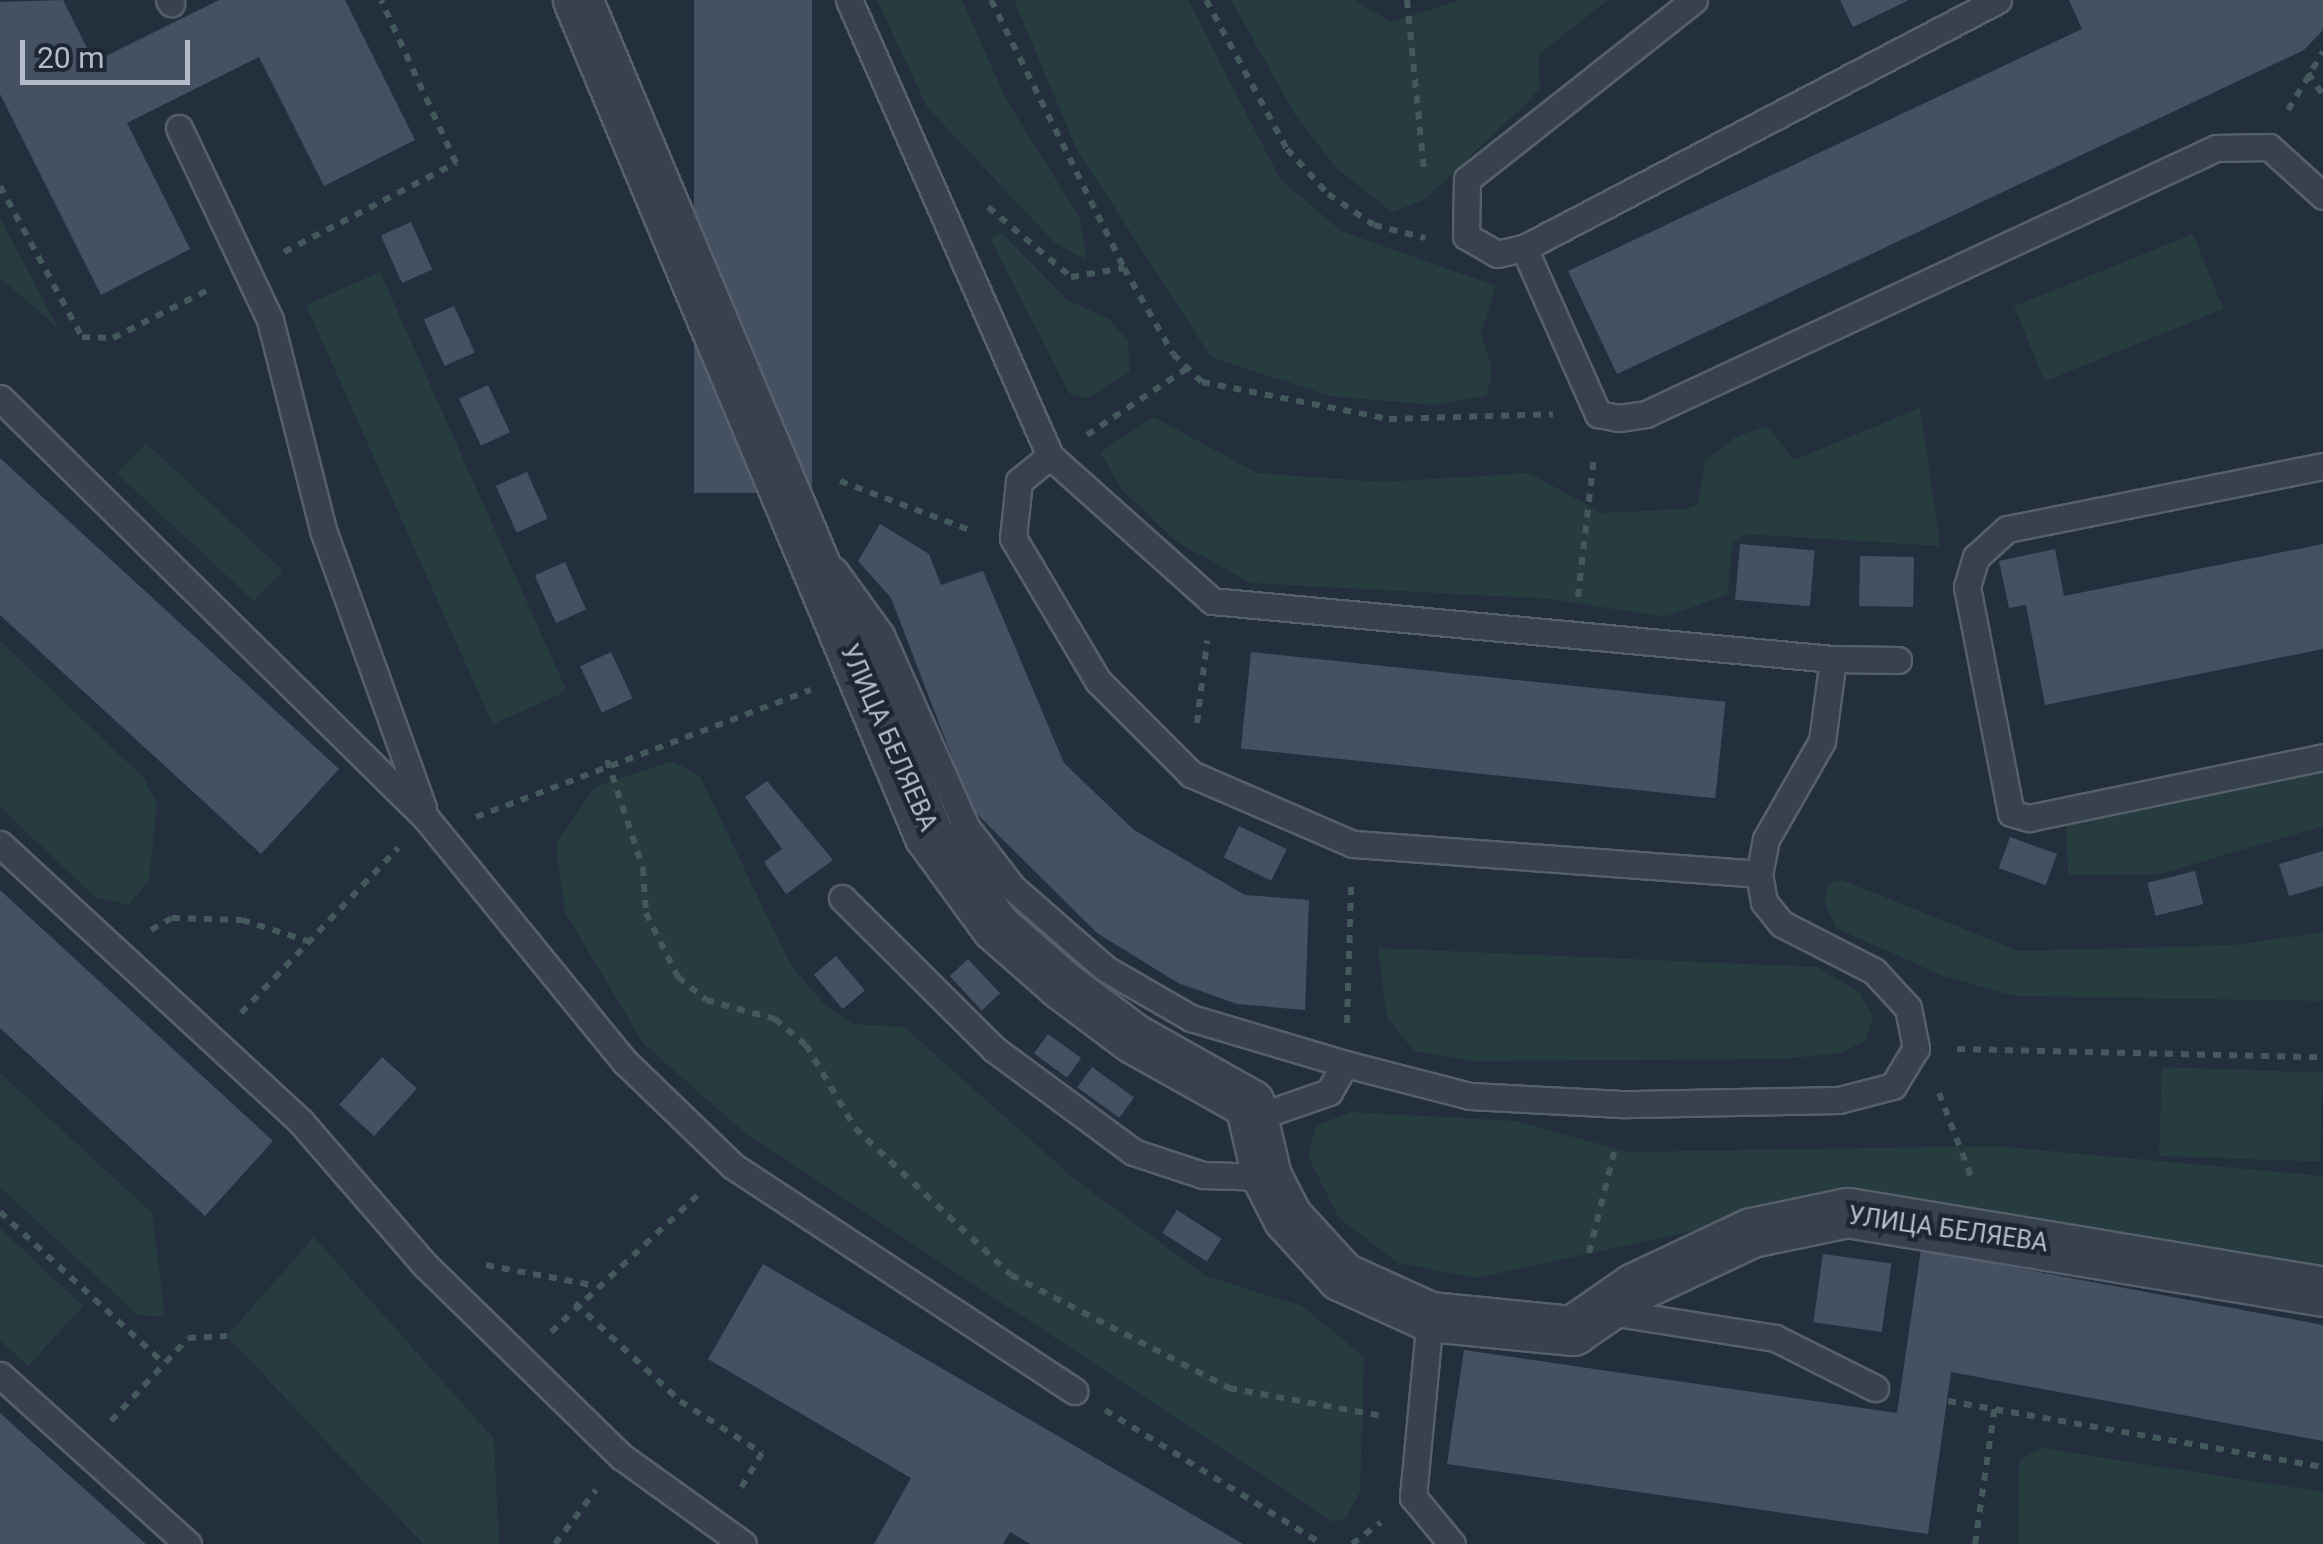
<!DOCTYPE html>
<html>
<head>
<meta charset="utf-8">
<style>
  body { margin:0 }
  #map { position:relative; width:2323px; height:1544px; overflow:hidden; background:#242f3e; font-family:Roboto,sans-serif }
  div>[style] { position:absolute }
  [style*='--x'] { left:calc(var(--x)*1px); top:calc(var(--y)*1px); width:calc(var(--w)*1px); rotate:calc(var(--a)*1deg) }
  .green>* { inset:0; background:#263c3f; transform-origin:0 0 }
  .building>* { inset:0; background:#455162; transform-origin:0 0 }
  .path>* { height:6px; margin-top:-3px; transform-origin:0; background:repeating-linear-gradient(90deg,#44595c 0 8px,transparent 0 16px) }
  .roads { filter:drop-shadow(2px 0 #565f6c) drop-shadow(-2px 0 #565f6c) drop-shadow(0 2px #565f6c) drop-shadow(0 -2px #565f6c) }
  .service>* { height:25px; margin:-12.5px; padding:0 12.5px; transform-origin:12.5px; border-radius:12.5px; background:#38414e }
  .minor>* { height:48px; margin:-24px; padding:0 24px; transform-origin:24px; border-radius:24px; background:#38414e }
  span { translate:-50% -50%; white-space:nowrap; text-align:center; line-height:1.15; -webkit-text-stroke:9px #1d2633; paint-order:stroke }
  .street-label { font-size:25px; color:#b4bcc9 }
  .scale { position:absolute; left:20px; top:40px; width:170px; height:45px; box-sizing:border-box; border:5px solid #b4bcc9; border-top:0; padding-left:12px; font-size:30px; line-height:35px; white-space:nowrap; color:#b4bcc9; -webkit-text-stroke:8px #1d2633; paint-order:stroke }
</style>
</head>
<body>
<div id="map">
  <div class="green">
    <i style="clip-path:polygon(877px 0,962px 0,1007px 101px,1080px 218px,1087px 260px,1055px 243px,927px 107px)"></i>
    <i style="clip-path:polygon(1014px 0,1188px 0,1280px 179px,1341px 231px,1496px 286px,1481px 332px,1492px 370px,1487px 396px,1434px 405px,1330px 396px,1211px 357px,1076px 148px)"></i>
    <i style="clip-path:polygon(1231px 0,1355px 0,1390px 22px,1461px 0,1608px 0,1538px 55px,1540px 87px,1530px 100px,1424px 200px,1392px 212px,1336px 168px,1294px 113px)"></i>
    <i style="clip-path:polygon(0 218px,58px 328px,0 278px)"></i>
    <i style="clip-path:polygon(1001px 232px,1067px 300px,1109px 319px,1128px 341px,1130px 371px,1087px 399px,1069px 393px,990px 238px)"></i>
    <i style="left:2193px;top:234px;width:81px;height:193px;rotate:68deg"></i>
    <i style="left:380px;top:272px;width:459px;height:81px;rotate:66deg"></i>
    <i style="clip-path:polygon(1920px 408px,1940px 546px,1745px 534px,1733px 543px,1727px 595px,1664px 617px,1551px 599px,1251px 583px,1177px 542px,1122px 490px,1100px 452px,1154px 417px,1257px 473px,1381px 482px,1529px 473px,1602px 513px,1685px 509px,1698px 504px,1705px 461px,1736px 437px,1767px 426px,1794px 460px)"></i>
    <i style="left:146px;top:443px;width:187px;height:42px;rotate:43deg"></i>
    <i style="clip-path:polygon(0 641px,143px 777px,157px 803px,149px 880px,129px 905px,95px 897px,0 807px)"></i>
    <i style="clip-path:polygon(672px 761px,700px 776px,790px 964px,827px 1007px,853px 1024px,904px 1027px,1077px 1181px,1206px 1276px,1302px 1306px,1364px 1357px,1360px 1492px,1346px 1518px,1333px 1522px,744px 1132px,643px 1043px,565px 912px,556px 844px,595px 787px)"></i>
    <i style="clip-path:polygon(2323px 762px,2323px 826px,2160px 874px,2068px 875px,2066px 818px)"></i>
    <i style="clip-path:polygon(1842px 880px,2019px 951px,2234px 945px,2323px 932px,2323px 1001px,2015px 996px,1943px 976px,1836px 928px,1824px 901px,1829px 883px)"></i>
    <i style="clip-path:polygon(1378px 948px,1817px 967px,1859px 992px,1873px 1017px,1866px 1040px,1841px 1053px,1783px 1059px,1471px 1061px,1414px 1051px,1387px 1017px)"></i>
    <i style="left:2162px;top:1067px;width:161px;height:89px;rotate:2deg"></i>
    <i style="clip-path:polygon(0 1073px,152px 1213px,165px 1317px,138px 1315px,0 1187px)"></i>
    <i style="clip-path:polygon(1350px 1112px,1516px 1121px,1627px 1152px,1995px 1146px,2323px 1176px,2323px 1269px,1850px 1197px,1476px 1278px,1398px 1263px,1339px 1218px,1308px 1156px,1316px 1126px)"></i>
    <i style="clip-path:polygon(0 1228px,83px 1306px,28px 1366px,0 1340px)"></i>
    <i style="clip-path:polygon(314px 1237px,494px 1439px,499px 1544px,423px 1544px,227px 1336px)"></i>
    <i style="clip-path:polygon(2041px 1448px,2323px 1492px,2323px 1544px,2018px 1544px,2019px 1460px)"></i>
  </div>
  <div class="building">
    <i style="clip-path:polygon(63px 0,94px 62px,219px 0,345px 0,415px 140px,324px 186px,259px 57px,127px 123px,190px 249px,101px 295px,0 94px,0 2px)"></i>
    <i style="left:694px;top:0;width:118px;height:493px"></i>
    <i style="clip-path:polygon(1840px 0,1909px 0,1853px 27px)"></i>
    <i style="clip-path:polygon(2069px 0,2323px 0,2323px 30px,2304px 50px,1617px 374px,1568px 271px,2082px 29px)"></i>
    <i style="left:411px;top:222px;width:52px;height:33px;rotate:66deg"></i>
    <i style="left:454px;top:306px;width:51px;height:33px;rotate:66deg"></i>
    <i style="left:488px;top:385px;width:52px;height:32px;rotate:65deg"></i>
    <i style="clip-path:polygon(0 458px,339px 769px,261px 854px,0 615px)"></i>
    <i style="left:527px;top:472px;width:51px;height:34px;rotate:66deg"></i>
    <i style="clip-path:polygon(880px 524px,929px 554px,941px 585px,983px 571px,1064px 763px,1134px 830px,1245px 895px,1309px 900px,1305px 1010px,1237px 1004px,1178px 983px,1097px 933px,972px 809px,891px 598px,858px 561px)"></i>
    <i style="left:1740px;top:544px;width:75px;height:56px;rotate:5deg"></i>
    <i style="clip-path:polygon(2323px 544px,2323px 649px,2045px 705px,2026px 605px,2009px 608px,1999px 561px,2055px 549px,2064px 596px)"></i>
    <i style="left:1860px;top:556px;width:54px;height:50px;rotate:1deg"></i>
    <i style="left:565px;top:562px;width:52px;height:33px;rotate:66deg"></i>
    <i style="left:611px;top:652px;width:51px;height:34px;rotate:65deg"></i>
    <i style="left:1251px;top:652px;width:477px;height:97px;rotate:6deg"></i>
    <i style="clip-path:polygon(767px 781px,833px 860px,786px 894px,764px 862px,782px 849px,745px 797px)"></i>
    <i style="left:1239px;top:826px;width:53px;height:35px;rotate:26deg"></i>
    <i style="left:2010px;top:837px;width:50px;height:33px;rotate:20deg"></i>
    <i style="clip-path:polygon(2323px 851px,2323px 886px,2289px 896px,2279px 864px)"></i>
    <i style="left:2195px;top:871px;width:34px;height:49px;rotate:76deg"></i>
    <i style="clip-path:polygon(0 890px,273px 1141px,205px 1216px,0 1028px)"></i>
    <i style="left:836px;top:956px;width:45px;height:29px;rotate:50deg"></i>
    <i style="left:968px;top:959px;width:47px;height:25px;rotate:47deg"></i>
    <i style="left:1048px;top:1034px;width:41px;height:24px;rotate:36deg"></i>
    <i style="left:382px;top:1057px;width:47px;height:64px;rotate:42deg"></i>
    <i style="left:1092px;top:1067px;width:52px;height:25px;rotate:36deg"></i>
    <i style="left:1177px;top:1210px;width:53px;height:27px;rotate:33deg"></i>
    <i style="clip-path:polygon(1921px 1250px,2323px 1325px,2323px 1441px,1951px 1372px,1928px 1534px,1447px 1464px,1464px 1350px,1897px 1413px)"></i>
    <i style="left:1823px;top:1254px;width:69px;height:69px;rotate:8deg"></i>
    <i style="clip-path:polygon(763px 1264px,1243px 1544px,1030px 1544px,1010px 1532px,1003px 1544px,874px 1544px,911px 1478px,708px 1359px)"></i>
    <i style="clip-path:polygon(0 1413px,52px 1460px,146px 1544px,0 1544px)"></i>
  </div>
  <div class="path">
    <i style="--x:991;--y:0;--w:299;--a:63.6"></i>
    <i style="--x:1124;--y:268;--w:99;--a:60.3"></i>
    <i style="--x:1173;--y:354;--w:40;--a:44"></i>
    <i style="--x:1202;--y:382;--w:191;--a:11.2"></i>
    <i style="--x:1389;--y:419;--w:164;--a:-1.7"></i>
    <i style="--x:1206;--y:0;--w:170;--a:61.5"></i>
    <i style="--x:1287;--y:149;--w:61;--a:47.7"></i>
    <i style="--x:1328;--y:194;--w:55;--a:34"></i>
    <i style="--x:1374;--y:225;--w:53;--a:14.3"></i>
    <i style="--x:1407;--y:0;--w:170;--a:84.3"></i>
    <i style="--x:2308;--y:73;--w:27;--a:56"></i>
    <i style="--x:2288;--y:110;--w:68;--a:-58.9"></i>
    <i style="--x:0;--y:186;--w:172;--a:61.5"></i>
    <i style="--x:82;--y:337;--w:31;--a:2"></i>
    <i style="--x:113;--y:338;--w:109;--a:-26.8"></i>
    <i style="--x:988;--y:207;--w:109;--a:40.1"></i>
    <i style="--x:1071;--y:277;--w:54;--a:-9.6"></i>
    <i style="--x:284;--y:252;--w:194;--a:-27.4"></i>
    <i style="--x:456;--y:163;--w:179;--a:-114.7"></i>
    <i style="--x:1087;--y:435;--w:119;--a:-33.7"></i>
    <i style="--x:840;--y:481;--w:141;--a:20.7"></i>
    <i style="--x:1578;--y:597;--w:142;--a:-83.5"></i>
    <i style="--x:1197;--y:723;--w:83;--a:-83"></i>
    <i style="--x:607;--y:760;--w:114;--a:71.6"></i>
    <i style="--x:643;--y:868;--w:45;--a:86.2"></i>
    <i style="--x:646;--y:913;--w:72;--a:63.4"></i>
    <i style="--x:678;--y:977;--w:36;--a:39"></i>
    <i style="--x:706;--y:1000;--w:72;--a:15.4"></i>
    <i style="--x:775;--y:1019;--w:40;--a:40"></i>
    <i style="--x:806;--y:1045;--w:96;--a:59.4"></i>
    <i style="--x:855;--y:1128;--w:214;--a:43.3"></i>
    <i style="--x:1011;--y:1275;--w:246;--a:27.4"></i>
    <i style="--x:1229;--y:1388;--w:156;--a:10.4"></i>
    <i style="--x:476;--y:817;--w:358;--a:-20.8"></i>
    <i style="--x:151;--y:930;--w:24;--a:-30"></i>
    <i style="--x:172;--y:918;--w:70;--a:1.6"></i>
    <i style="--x:242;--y:920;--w:72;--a:17.7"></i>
    <i style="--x:241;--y:1013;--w:228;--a:-46.4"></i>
    <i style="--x:1347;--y:1023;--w:138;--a:-88.3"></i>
    <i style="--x:1957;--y:1049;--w:366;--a:1.3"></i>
    <i style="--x:1939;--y:1093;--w:92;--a:69"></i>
    <i style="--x:0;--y:1212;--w:224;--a:42.7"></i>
    <i style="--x:1589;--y:1253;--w:111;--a:-76"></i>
    <i style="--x:486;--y:1265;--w:107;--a:10.8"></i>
    <i style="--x:575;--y:1303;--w:144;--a:43"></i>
    <i style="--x:680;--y:1401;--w:97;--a:32.4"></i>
    <i style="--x:762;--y:1453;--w:47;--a:121"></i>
    <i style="--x:551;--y:1332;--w:207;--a:-43"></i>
    <i style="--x:1948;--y:1401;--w:381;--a:10"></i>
    <i style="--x:1105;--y:1410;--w:255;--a:31.7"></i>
    <i style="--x:111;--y:1421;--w:113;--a:-47.1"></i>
    <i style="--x:188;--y:1338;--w:39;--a:-3"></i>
    <i style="--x:555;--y:1544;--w:68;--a:-52.8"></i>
    <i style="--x:1352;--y:1544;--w:36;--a:-37"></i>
    <i style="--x:1975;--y:1544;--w:140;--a:-81.8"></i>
  </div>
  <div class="roads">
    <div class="service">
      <i style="--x:169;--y:0;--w:4;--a:56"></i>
      <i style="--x:849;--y:0;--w:498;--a:66.2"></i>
      <i style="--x:1050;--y:456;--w:217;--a:41.8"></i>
      <i style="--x:1212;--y:601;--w:624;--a:5.34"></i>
      <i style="--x:1833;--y:659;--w:83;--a:97.6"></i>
      <i style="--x:1822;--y:741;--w:113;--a:119.7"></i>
      <i style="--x:1766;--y:839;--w:36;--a:101"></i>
      <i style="--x:1759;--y:874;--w:28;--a:80"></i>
      <i style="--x:1764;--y:902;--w:28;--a:51"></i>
      <i style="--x:1782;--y:924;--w:103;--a:27.1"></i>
      <i style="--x:1874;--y:971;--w:50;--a:47.4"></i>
      <i style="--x:1908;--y:1008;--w:41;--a:78.7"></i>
      <i style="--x:1916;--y:1048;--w:44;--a:121.2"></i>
      <i style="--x:1893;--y:1086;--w:56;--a:165.5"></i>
      <i style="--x:1839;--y:1100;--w:218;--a:178.9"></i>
      <i style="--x:1621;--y:1104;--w:151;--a:-177"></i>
      <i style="--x:1470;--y:1096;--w:129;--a:-165.6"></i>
      <i style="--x:1345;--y:1064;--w:32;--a:120"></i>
      <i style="--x:1329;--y:1092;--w:73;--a:160.8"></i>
      <i style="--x:1694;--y:0;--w:289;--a:141.7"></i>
      <i style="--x:1467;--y:179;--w:57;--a:91"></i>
      <i style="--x:1466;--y:236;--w:36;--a:30"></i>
      <i style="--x:1497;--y:254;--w:28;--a:-13"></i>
      <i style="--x:1524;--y:248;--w:535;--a:-27.62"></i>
      <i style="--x:179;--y:128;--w:212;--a:64.6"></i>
      <i style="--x:270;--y:320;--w:217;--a:75.8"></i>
      <i style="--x:323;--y:530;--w:295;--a:70.2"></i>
      <i style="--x:1524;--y:248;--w:182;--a:66"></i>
      <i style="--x:1598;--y:414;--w:21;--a:11"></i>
      <i style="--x:1619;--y:418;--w:27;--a:-8"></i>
      <i style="--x:1646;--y:414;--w:629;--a:-25.02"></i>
      <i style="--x:2216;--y:148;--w:53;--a:-1.1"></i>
      <i style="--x:2269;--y:147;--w:73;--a:42.2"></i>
      <i style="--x:0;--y:398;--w:598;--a:44.59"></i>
      <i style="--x:426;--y:818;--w:315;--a:50.8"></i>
      <i style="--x:625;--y:1062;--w:150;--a:43.9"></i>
      <i style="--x:733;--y:1166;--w:409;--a:33.4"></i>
      <i style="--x:1050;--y:456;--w:40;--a:141"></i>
      <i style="--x:1019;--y:481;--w:57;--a:96"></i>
      <i style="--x:1013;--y:538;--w:166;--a:59.3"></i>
      <i style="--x:1098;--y:681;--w:132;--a:45"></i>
      <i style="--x:1191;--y:774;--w:176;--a:23.4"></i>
      <i style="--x:1353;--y:844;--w:407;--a:4.2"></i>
      <i style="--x:2323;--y:466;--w:322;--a:168.7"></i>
      <i style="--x:2007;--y:529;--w:42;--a:137.9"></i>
      <i style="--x:1976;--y:557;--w:31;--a:107"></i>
      <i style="--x:1967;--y:587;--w:230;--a:79"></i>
      <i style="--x:2011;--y:813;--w:19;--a:16"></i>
      <i style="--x:2029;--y:818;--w:300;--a:-11.7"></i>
      <i style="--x:834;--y:570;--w:80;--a:54.1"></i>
      <i style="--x:881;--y:635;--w:210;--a:66.1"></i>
      <i style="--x:966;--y:827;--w:77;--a:52.4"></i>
      <i style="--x:1013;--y:888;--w:123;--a:41.1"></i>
      <i style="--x:1106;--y:969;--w:98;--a:30"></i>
      <i style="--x:1191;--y:1018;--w:161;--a:16.6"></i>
      <i style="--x:1833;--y:659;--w:65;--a:0.9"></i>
      <i style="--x:0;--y:844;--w:410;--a:42.7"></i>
      <i style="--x:301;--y:1122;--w:189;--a:49.1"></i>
      <i style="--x:425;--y:1265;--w:275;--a:44.3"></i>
      <i style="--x:622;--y:1457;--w:149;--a:35.7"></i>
      <i style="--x:842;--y:898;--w:214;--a:44.8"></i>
      <i style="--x:994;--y:1049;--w:173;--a:36.5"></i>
      <i style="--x:1133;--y:1152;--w:74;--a:18.2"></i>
      <i style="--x:1203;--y:1175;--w:64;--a:1.8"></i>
      <i style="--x:1605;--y:1311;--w:172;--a:9"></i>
      <i style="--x:1775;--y:1338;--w:112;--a:26.6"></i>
      <i style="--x:1430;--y:1317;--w:181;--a:95.4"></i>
      <i style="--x:1413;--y:1497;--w:61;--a:50.3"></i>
      <i style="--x:0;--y:1375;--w:253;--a:42"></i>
    </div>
    <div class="minor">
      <i style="--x:578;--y:0;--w:906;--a:67.2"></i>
      <i style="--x:929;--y:835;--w:114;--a:53.9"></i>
      <i style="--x:996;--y:927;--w:88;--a:41.3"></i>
      <i style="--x:1062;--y:985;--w:90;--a:36.9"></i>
      <i style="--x:1134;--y:1039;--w:133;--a:29.3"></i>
      <i style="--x:1250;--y:1104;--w:75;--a:76.9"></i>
      <i style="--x:1267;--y:1177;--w:46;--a:62.9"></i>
      <i style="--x:1288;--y:1218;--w:80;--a:47.5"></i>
      <i style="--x:1342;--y:1277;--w:97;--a:24.4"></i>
      <i style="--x:1430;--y:1317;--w:144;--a:5.6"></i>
      <i style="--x:1573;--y:1331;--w:75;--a:-34.7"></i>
      <i style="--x:1635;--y:1288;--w:129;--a:-25.2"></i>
      <i style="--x:1752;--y:1233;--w:98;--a:-11.8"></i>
      <i style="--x:1848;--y:1213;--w:482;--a:9.4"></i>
    </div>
  </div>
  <div class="street-label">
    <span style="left:888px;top:738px;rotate:66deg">УЛИЦА БЕЛЯЕВА</span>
    <span style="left:1948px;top:1230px;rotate:8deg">УЛИЦА БЕЛЯЕВА</span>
  </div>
  <div class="scale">20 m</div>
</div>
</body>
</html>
